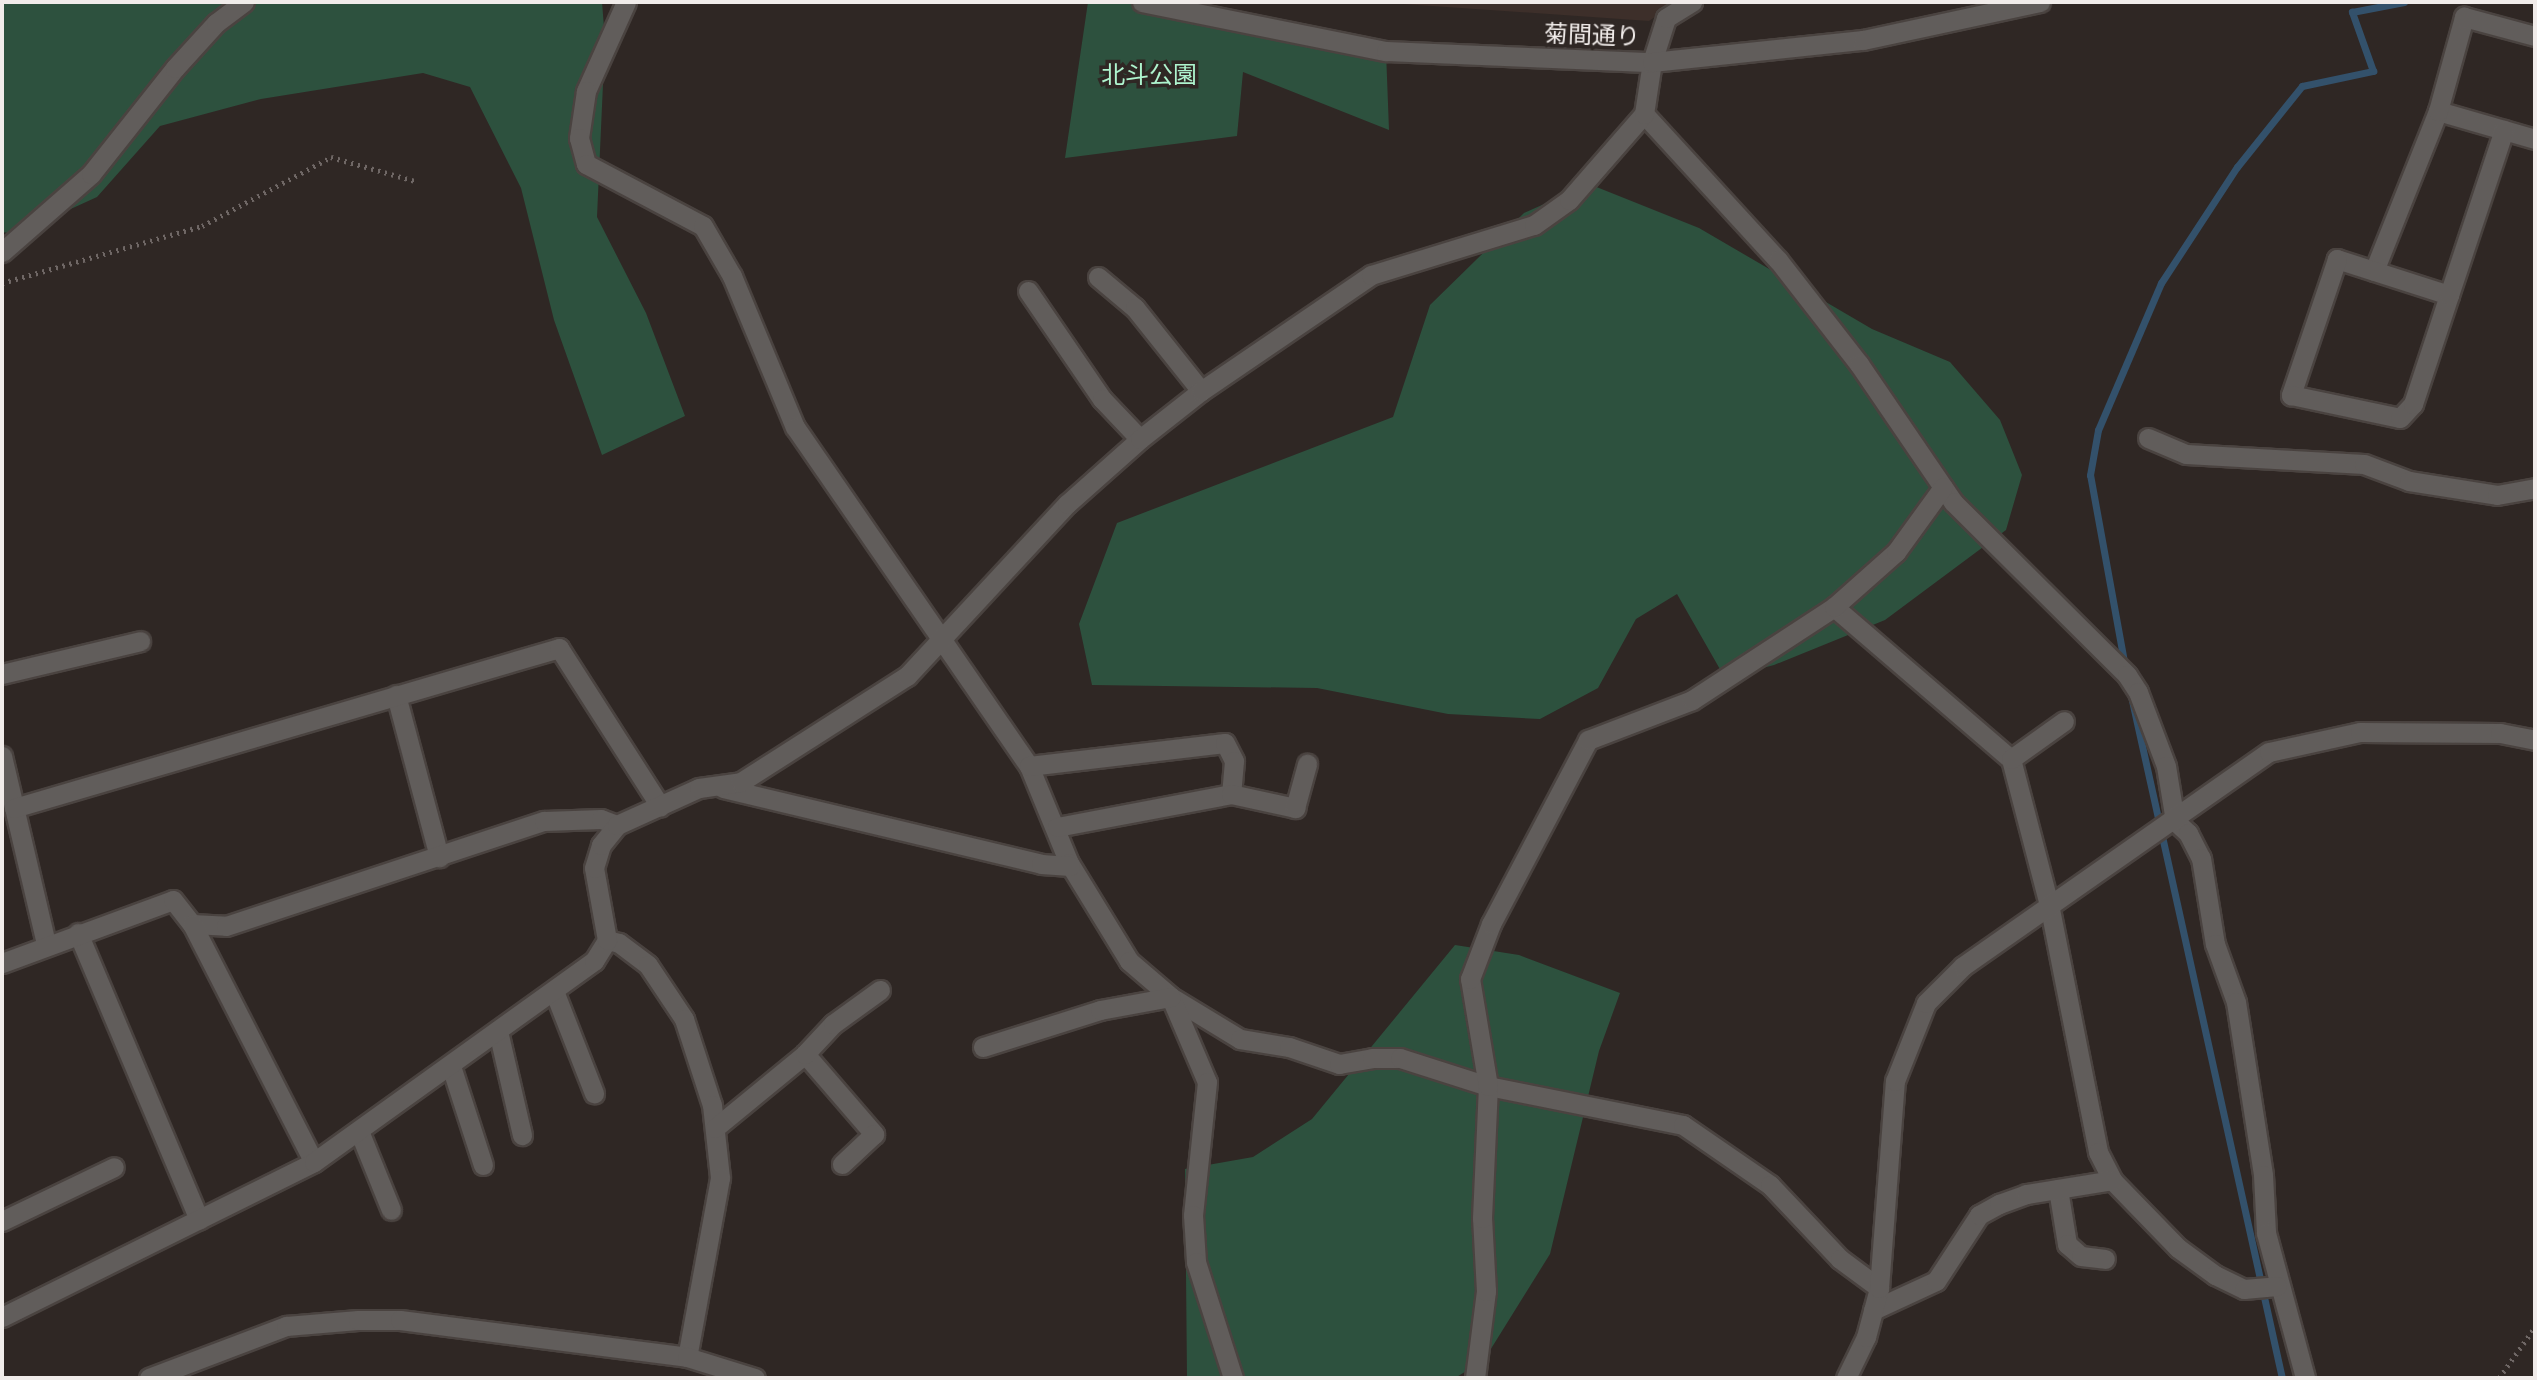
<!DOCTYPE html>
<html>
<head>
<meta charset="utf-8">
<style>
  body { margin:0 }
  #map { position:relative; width:2537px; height:1380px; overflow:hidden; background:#2f2724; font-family:"IBM Plex Sans","Noto Sans JP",sans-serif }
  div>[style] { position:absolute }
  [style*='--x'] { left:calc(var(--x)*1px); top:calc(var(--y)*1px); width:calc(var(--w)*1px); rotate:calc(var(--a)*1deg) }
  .built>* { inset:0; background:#3d2f2a }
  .green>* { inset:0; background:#2d513e }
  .stream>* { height:7px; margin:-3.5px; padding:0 3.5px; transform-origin:3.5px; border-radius:3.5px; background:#33516b }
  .path>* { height:4.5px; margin-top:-2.25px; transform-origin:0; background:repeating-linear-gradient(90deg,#6f6765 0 2px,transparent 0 7px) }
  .roads { filter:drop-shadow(2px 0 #4a4340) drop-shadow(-2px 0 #4a4340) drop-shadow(0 2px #4a4340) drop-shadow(0 -2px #4a4340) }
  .minor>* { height:19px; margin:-9.5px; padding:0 9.5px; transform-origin:9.5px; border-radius:9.5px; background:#615d5b }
  .tertiary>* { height:19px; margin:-9.5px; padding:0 9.5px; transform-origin:9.5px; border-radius:9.5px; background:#615d5b }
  span { translate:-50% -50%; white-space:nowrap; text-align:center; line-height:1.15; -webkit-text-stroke:7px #2f2724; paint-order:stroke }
  .street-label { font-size:24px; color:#f1ecea }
  .park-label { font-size:24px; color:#aef4ce }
  .frame { position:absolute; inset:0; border:4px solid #f1ecea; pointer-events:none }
</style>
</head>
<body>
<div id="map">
  <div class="built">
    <i style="clip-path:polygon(1374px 2px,1677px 2px,1649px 21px)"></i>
  </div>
  <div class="green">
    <i style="clip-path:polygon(2px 2px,602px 2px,605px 40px,597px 217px,646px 313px,685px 416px,602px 455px,554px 320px,521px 188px,470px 87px,423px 73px,261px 99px,160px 126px,97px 197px,16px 234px,2px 232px)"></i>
    <i style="clip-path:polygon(1088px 2px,1142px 2px,1386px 51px,1389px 130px,1243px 72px,1237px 136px,1065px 158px)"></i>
    <i style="clip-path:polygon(1589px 184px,1699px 228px,1872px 329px,1950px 362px,2000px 420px,2022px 475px,2006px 530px,1885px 620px,1774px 665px,1725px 678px,1677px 594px,1636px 619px,1598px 688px,1540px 719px,1448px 714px,1317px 688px,1092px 685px,1079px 624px,1117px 523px,1393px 417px,1430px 305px,1524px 213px)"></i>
    <i style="clip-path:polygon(1455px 945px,1519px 955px,1620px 993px,1599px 1051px,1550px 1254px,1484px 1360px,1455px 1378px,1187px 1378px,1185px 1169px,1253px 1157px,1312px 1119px)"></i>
  </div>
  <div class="stream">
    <i style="--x:2125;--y:667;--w:195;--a:-100.3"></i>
    <i style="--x:2090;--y:475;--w:46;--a:-79.9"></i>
    <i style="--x:2098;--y:430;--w:160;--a:-66.8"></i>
    <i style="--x:2161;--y:283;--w:139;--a:-56.8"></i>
    <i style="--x:2237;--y:167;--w:104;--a:-51.3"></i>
    <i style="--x:2302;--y:86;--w:73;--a:-11.9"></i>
    <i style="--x:2373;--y:71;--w:63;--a:-109.6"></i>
    <i style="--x:2352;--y:12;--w:53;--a:-10.9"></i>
    <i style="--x:2131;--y:696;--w:699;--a:77.52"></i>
  </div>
  <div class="path">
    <i style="--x:2;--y:283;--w:208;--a:-15.9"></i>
    <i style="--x:202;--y:226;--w:146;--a:-28.1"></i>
    <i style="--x:331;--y:157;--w:87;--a:15.9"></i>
    <i style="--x:2499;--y:1378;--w:62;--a:-54.8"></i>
  </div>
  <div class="roads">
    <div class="minor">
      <i style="--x:626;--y:2;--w:98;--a:114.2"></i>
      <i style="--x:586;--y:91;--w:48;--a:98.5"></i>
      <i style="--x:579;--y:138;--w:27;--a:75"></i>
      <i style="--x:586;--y:164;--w:132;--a:27.9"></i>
      <i style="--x:703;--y:226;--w:58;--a:59.9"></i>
      <i style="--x:732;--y:276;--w:164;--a:67.4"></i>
      <i style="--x:795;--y:427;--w:412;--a:55.4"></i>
      <i style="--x:1029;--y:766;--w:105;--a:67.6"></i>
      <i style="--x:1069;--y:863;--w:115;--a:58.5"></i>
      <i style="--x:1129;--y:961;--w:55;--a:40.6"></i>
      <i style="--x:1171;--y:997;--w:81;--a:31.3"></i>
      <i style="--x:1240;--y:1039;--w:50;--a:9.3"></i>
      <i style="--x:1289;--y:1047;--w:53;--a:18.8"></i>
      <i style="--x:1339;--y:1064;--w:34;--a:-10"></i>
      <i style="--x:1372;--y:1058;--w:28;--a:0"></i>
      <i style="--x:1400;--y:1058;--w:92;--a:17.7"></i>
      <i style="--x:1488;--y:1086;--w:199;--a:11.3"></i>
      <i style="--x:1683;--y:1125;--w:106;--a:34.6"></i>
      <i style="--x:1770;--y:1185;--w:102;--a:46.6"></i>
      <i style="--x:1840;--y:1259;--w:49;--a:36.6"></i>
      <i style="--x:2438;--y:111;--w:101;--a:16.1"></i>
      <i style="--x:1644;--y:114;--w:198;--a:47.5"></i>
      <i style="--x:1778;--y:260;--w:132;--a:52.1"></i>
      <i style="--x:1859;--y:364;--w:167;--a:55.7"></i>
      <i style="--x:1953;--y:502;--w:245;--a:44.8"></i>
      <i style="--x:2127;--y:675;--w:20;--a:57"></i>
      <i style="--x:2138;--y:692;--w:79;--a:69.3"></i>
      <i style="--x:2166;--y:766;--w:56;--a:80.7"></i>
      <i style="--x:2175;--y:821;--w:18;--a:43"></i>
      <i style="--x:2188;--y:833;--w:28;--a:63"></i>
      <i style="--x:2201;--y:858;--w:87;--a:80.8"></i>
      <i style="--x:2215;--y:944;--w:62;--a:70.1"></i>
      <i style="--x:2236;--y:1002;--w:175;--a:81.1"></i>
      <i style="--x:2263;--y:1175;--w:58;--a:87"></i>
      <i style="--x:2266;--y:1233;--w:150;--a:74.9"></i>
      <i style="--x:2;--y:252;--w:118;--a:-41.2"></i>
      <i style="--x:91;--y:174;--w:135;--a:-51.6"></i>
      <i style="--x:175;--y:68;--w:61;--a:-47.7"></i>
      <i style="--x:216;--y:23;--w:35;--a:-37"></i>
      <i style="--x:2374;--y:271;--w:172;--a:-68.2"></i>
      <i style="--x:2438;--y:111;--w:98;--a:-74.5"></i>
      <i style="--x:2464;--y:17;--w:73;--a:15"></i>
      <i style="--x:1098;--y:277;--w:48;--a:40"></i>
      <i style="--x:1135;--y:308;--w:106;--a:51.5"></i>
      <i style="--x:1028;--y:291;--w:131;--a:55.6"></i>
      <i style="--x:1102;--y:399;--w:55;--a:46.5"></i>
      <i style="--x:2449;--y:295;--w:118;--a:-162.2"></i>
      <i style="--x:2337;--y:259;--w:144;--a:108.7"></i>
      <i style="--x:2291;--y:395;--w:111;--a:11.9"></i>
      <i style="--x:2400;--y:418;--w:19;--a:-47"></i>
      <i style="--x:2413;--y:404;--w:115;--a:-71.7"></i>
      <i style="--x:2449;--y:295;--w:174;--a:-71.6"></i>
      <i style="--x:2148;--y:438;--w:41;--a:22.8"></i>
      <i style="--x:2186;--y:454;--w:178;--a:3.2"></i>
      <i style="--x:2364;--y:464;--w:48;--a:20.7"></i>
      <i style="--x:2409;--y:481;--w:89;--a:9"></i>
      <i style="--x:2497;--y:495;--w:39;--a:-10"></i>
      <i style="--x:1834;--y:607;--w:233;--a:40.7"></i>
      <i style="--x:2011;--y:759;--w:155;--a:75.4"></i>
      <i style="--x:2050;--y:909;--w:248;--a:78.8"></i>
      <i style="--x:2098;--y:1152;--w:31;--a:63"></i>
      <i style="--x:2112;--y:1180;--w:95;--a:45.9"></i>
      <i style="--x:2178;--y:1248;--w:46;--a:36.1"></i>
      <i style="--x:2215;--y:1275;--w:32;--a:26"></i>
      <i style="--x:2244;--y:1289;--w:33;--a:-5"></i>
      <i style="--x:2;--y:674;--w:142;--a:-13.4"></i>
      <i style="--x:396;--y:695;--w:168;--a:75.1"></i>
      <i style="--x:2;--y:756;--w:193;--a:76.8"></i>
      <i style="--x:2011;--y:759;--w:65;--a:-35.6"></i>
      <i style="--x:1029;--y:766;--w:197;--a:-6.7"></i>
      <i style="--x:1225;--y:743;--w:20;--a:63"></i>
      <i style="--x:1234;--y:761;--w:33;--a:95"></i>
      <i style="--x:723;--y:788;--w:327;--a:13.4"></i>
      <i style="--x:1041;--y:864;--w:29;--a:4"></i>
      <i style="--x:14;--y:808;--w:568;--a:-16.36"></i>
      <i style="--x:559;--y:648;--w:188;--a:57.4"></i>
      <i style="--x:1057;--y:827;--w:177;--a:-10.7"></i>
      <i style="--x:1231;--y:794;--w:66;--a:12.3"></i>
      <i style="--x:1295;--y:808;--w:46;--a:-74.7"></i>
      <i style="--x:192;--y:924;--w:34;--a:3"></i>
      <i style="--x:226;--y:926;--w:335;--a:-18.3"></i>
      <i style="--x:544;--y:821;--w:57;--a:-2"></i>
      <i style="--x:601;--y:819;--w:17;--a:21"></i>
      <i style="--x:78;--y:933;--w:311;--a:67.1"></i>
      <i style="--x:607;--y:940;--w:12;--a:14"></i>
      <i style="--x:619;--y:943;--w:36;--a:37"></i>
      <i style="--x:648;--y:965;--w:65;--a:56.3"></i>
      <i style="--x:684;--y:1019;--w:90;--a:72"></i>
      <i style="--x:712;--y:1105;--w:73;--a:83.7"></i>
      <i style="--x:720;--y:1178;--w:182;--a:100.4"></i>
      <i style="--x:2;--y:963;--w:182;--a:-20.2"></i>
      <i style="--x:173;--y:900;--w:31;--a:52"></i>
      <i style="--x:192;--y:924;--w:267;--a:62.9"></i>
      <i style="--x:554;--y:991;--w:110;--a:68.6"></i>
      <i style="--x:1171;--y:998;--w:91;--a:66.8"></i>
      <i style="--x:1207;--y:1082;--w:134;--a:96"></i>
      <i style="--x:1193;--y:1215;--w:47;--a:86.3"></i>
      <i style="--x:1196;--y:1262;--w:122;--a:72.3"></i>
      <i style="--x:498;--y:1031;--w:107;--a:77"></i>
      <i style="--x:983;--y:1047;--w:123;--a:-17.5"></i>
      <i style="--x:1100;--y:1010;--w:72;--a:-10.4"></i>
      <i style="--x:805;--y:1054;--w:106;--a:49.2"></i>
      <i style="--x:874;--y:1134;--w:44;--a:136.8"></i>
      <i style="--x:451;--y:1066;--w:104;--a:72.1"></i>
      <i style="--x:715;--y:1128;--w:117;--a:-39.4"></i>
      <i style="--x:805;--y:1054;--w:41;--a:-47"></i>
      <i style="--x:833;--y:1024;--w:58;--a:-35.9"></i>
      <i style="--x:359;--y:1131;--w:85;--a:67.9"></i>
      <i style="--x:2058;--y:1189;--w:56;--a:80.7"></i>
      <i style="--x:2067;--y:1244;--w:18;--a:41"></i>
      <i style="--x:2081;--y:1256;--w:24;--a:7"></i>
      <i style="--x:2;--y:1221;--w:124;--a:-25.7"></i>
      <i style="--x:1873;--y:1310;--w:69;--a:-24.7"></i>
      <i style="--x:1936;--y:1281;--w:79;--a:-56.9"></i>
      <i style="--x:1979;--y:1215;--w:23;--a:-29"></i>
      <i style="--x:1999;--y:1204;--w:29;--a:-20"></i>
      <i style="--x:2026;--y:1194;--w:87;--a:-9.2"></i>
      <i style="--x:2;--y:1317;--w:348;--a:-26.4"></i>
      <i style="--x:314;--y:1162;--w:345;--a:-35.7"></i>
      <i style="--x:594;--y:961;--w:25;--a:-58"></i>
      <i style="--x:607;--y:940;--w:73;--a:-100.2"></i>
      <i style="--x:594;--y:868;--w:24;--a:-73"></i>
      <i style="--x:601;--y:845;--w:26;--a:-51"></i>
      <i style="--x:617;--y:825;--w:90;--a:-24.3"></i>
      <i style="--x:699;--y:788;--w:42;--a:-8.1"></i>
      <i style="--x:741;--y:782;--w:197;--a:-32.6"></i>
      <i style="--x:907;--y:676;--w:235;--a:-47.1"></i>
      <i style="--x:1067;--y:504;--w:98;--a:-41.7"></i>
      <i style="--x:1140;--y:439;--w:78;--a:-38.2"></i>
      <i style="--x:1201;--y:391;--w:206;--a:-34.3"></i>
      <i style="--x:1371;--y:275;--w:170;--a:-17.1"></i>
      <i style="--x:1534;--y:225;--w:43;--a:-35.5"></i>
      <i style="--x:1569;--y:200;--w:114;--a:-48.9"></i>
      <i style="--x:1644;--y:114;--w:53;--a:-81.3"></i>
      <i style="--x:1652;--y:62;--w:46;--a:-72.3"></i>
      <i style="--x:1666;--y:18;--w:31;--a:-32"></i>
      <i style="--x:149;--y:1378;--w:147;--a:-20.8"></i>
      <i style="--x:286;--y:1326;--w:72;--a:-4.8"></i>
      <i style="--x:358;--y:1320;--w:42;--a:0"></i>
      <i style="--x:400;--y:1320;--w:289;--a:7.3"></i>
      <i style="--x:687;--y:1357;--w:71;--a:17.2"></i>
      <i style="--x:1475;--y:1378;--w:88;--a:-82.8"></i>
      <i style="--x:1486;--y:1291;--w:73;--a:-93.1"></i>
      <i style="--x:1482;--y:1218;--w:132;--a:-87.4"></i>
      <i style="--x:1488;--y:1086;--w:109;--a:-99.5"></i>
      <i style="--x:1470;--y:979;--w:59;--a:-69.1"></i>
      <i style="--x:1491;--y:924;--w:208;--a:-62.2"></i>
      <i style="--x:1588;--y:740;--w:111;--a:-21"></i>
      <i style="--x:1692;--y:700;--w:170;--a:-33.2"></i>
      <i style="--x:1834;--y:607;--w:83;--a:-41.6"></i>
      <i style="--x:1896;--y:552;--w:80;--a:-54.1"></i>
      <i style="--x:1846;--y:1378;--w:46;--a:-64"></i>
      <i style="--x:1866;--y:1337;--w:51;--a:-75.1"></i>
      <i style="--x:1879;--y:1288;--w:208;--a:-85.6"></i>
      <i style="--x:1895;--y:1081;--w:84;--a:-68.3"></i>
      <i style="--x:1926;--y:1003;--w:52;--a:-45"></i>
      <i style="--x:1963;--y:966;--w:373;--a:-35"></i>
      <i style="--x:2269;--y:752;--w:93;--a:-12.4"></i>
      <i style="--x:2360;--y:732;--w:140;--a:0.4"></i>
      <i style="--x:2500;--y:733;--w:36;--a:11"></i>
    </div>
    <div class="tertiary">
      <i style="--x:1142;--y:2;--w:249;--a:11.4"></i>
      <i style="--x:1386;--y:51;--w:266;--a:2.4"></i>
      <i style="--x:1652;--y:62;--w:212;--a:-6"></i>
      <i style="--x:1863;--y:40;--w:181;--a:-12.1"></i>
    </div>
  </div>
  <div class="street-label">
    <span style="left:1592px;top:35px;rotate:2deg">菊間通り</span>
  </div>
  <div class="park-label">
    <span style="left:1149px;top:75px">北斗公園</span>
  </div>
  <div class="frame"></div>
</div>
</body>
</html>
